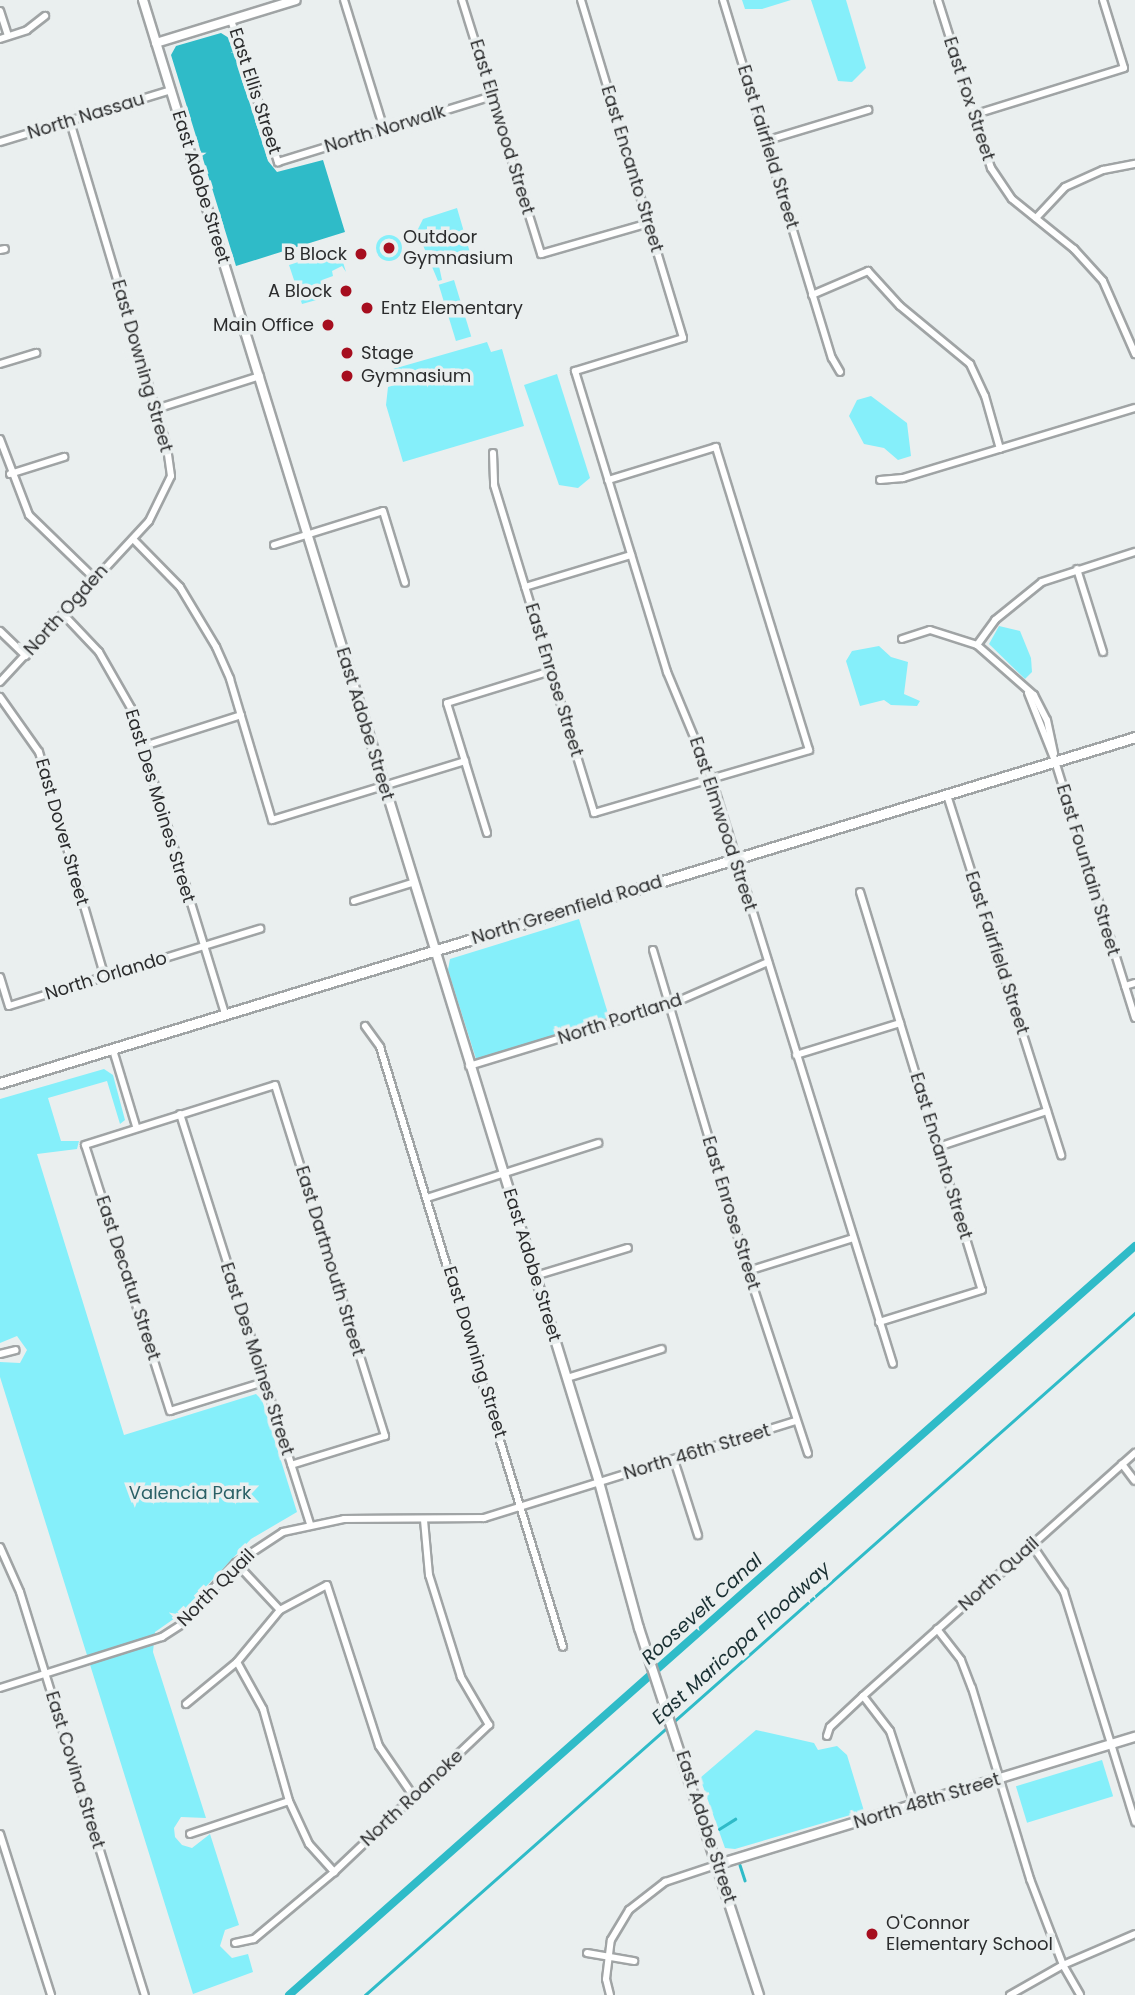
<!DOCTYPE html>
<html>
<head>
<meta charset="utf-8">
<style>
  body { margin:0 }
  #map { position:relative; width:1135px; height:1995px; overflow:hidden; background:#eaefef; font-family:Poppins,sans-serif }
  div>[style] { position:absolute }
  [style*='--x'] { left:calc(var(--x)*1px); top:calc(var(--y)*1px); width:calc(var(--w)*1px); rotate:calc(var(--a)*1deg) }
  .green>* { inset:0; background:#85effa; transform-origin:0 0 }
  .round { border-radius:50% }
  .water>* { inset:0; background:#2fbbc8 }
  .stream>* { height:2.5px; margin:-1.25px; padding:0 1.25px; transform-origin:1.25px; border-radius:1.25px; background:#2fbbc8 }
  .canal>* { height:8px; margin:-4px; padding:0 4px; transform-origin:4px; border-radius:4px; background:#2fbbc8 }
  .roads { filter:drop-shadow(2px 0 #a0a4a5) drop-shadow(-2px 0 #a0a4a5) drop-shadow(0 2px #a0a4a5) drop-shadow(0 -2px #a0a4a5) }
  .minor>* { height:6px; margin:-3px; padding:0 3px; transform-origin:3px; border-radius:3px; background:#fff }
  .tertiary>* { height:8px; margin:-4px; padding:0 4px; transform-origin:4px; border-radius:4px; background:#fff }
  .secondary>* { height:9px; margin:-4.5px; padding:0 4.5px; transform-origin:4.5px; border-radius:4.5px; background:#fff }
  .dots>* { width:19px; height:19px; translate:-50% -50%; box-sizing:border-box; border:4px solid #eaefef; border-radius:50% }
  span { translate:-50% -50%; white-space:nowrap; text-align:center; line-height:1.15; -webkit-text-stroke:7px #eaefef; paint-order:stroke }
  .street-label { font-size:18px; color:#2b2c2d }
  .poi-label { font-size:18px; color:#2b2c2d }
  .left { translate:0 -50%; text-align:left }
  .right { translate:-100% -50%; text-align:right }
  .park-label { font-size:18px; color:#2a6066 }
  .water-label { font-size:19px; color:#192f32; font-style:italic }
</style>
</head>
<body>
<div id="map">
  <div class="green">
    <i style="clip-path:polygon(742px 0,791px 0,762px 9px,745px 9px)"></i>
    <i style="clip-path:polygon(811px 0,846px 0,866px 68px,852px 82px,838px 81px)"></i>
    <i style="clip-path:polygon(457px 208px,471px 256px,439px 266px,442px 280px,438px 281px,417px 231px,423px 219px)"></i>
    <i class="round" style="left:376px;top:235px;width:26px;height:26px"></i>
    <i style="clip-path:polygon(339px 249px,346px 272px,342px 266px,332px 271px,333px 276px,322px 280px,327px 297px,302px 304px,289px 265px)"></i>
    <i style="left:454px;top:280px;width:59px;height:16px;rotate:73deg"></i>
    <i style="clip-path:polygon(487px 342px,491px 352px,502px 349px,524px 426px,403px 462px,386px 405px,388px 387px,398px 384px,393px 369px)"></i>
    <i style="clip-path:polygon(557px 374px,590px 478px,578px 488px,559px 485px,524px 385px)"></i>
    <i style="clip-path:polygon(871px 396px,907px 423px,911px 456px,898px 460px,884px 448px,864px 444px,849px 416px,857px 400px)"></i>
    <i style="clip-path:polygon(999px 626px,1020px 631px,1031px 658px,1032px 672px,1025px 679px,989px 644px)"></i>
    <i style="clip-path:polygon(879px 646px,891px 657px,908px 662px,904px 694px,920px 701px,917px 706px,891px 705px,884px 700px,860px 706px,846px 661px,852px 651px)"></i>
    <i style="clip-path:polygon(579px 919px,610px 1020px,477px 1062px,448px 970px,450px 959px)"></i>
    <i style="clip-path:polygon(104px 1069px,113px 1075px,125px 1120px,120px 1124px,107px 1081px,48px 1098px,61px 1141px,79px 1141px,77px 1149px,37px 1154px,124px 1435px,256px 1394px,262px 1400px,297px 1512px,251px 1539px,178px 1616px,155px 1632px,153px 1652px,206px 1818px,181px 1817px,174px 1828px,175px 1837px,182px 1845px,192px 1848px,210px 1834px,239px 1925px,225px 1930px,220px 1946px,232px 1958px,248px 1954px,253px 1972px,193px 1994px,0 1377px,0 1362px,20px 1363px,27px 1350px,17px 1336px,0 1343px,0 1099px)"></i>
    <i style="clip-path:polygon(756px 1730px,814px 1743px,818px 1750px,837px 1746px,847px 1755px,864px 1811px,735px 1849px,725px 1848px,700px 1778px)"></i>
    <i style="left:1102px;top:1760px;width:38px;height:90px;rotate:73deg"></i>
  </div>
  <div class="water">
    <i style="clip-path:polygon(221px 33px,229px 38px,268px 161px,277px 172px,323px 160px,345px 232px,236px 266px,171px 55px,176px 46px)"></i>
  </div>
  <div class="stream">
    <i style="--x:719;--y:1829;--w:19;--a:-32"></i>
    <i style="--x:740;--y:1865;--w:16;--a:72"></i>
    <i style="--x:365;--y:1995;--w:1029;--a:-41.53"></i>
  </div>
  <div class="canal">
    <i style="--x:289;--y:1995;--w:1130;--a:-41.52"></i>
  </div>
  <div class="roads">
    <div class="minor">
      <i style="--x:344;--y:0;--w:135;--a:72.8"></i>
      <i style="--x:462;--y:0;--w:266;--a:72.7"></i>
      <i style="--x:541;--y:254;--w:112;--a:-16"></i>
      <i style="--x:581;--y:0;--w:353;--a:73.2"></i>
      <i style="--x:683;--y:338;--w:113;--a:163"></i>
      <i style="--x:575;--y:371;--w:315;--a:73"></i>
      <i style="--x:667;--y:672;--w:117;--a:67.4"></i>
      <i style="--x:712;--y:780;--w:611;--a:72.78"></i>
      <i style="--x:723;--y:0;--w:374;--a:73.1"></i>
      <i style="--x:832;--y:358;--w:16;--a:60"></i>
      <i style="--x:938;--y:0;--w:176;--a:72.5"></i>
      <i style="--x:991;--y:168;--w:37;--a:56"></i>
      <i style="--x:1012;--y:199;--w:80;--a:38.9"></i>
      <i style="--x:1074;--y:249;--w:43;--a:47.8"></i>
      <i style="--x:1103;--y:281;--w:80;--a:66.3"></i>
      <i style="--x:0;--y:11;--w:26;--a:72"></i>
      <i style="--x:231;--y:20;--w:150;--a:71.7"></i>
      <i style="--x:278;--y:162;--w:225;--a:-17.1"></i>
      <i style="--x:0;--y:39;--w:28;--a:-18"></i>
      <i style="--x:27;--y:30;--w:23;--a:-38"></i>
      <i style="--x:973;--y:115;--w:158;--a:-17.3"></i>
      <i style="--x:1124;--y:68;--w:71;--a:-107.2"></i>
      <i style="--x:765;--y:141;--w:108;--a:-16.8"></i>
      <i style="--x:0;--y:142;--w:179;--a:-16.9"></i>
      <i style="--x:1036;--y:218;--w:42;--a:-46.9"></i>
      <i style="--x:1065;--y:187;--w:42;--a:-24.1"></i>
      <i style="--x:1103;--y:170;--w:33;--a:-11"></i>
      <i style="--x:0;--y:250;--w:5;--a:-11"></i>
      <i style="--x:812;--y:295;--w:61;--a:-23.2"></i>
      <i style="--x:868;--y:271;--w:47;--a:47.6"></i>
      <i style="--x:900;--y:306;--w:91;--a:39.6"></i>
      <i style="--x:970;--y:364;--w:35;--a:65"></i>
      <i style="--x:985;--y:396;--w:55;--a:74.2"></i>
      <i style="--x:0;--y:364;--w:38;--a:-17"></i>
      <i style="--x:156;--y:409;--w:109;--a:-17.6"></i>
      <i style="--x:0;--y:439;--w:81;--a:69.1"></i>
      <i style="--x:29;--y:515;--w:91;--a:44.1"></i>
      <i style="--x:493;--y:453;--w:32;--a:88"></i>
      <i style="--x:494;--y:485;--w:343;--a:73"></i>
      <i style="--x:594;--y:813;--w:224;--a:-16.3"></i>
      <i style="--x:809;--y:750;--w:317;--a:-107.1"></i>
      <i style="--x:716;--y:447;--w:113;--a:163"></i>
      <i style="--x:10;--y:474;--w:57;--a:-17.5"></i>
      <i style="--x:880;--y:480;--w:23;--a:-5"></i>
      <i style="--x:903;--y:478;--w:242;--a:-16.8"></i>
      <i style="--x:133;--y:539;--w:67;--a:45.6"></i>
      <i style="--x:180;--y:587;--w:70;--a:59"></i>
      <i style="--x:216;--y:647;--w:35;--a:66"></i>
      <i style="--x:230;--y:679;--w:147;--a:73.4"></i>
      <i style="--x:272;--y:820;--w:202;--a:-17"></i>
      <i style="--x:274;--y:545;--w:114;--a:-17.3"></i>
      <i style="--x:383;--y:511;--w:75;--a:73"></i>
      <i style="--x:1077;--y:569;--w:87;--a:72.6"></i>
      <i style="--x:525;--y:587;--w:111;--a:-16.8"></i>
      <i style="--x:64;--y:615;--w:51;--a:46.6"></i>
      <i style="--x:99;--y:652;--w:64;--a:60.3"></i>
      <i style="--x:131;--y:708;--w:320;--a:72.9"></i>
      <i style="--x:0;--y:631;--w:36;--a:44"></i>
      <i style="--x:902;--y:639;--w:29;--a:-18"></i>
      <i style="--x:930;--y:630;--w:49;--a:17.7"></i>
      <i style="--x:977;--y:645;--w:76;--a:41.3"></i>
      <i style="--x:1034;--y:695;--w:28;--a:63"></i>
      <i style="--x:1047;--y:720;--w:34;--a:78"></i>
      <i style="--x:977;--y:645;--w:31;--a:-54"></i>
      <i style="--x:995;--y:620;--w:60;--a:-39"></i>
      <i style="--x:1042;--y:582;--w:98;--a:-17.9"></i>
      <i style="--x:0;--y:682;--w:219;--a:-47.2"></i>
      <i style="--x:149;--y:521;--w:50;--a:-63.9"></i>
      <i style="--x:171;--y:476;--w:29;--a:-98"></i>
      <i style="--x:167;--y:447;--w:340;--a:-106.6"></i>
      <i style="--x:1028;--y:693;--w:73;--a:68.3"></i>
      <i style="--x:1055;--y:761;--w:269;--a:72.7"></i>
      <i style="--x:0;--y:697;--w:67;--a:54.7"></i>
      <i style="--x:39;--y:752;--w:234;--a:73.7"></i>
      <i style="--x:141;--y:747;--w:105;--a:-17.7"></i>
      <i style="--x:947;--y:795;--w:378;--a:72.4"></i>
      <i style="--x:487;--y:833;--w:136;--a:-107.1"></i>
      <i style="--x:447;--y:703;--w:109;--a:-17.1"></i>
      <i style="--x:860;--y:892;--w:416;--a:73"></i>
      <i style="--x:982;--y:1290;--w:108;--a:162.7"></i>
      <i style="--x:354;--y:901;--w:61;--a:-17.2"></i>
      <i style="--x:653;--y:950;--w:335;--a:73.5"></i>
      <i style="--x:748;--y:1271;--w:192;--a:71.8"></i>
      <i style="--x:0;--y:977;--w:30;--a:73"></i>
      <i style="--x:9;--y:1006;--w:263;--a:-17.1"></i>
      <i style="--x:1125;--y:986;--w:10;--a:-17"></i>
      <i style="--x:365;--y:1026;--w:26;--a:54"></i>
      <i style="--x:380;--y:1047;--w:627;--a:73.04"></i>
      <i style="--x:113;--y:1050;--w:79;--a:73.2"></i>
      <i style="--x:796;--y:1055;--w:109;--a:-17.1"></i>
      <i style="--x:469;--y:1066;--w:209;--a:-17"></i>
      <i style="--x:669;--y:1005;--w:108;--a:-23.5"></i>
      <i style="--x:180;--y:1114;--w:430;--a:72.4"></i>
      <i style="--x:938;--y:1147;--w:115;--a:-18.3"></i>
      <i style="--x:427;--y:1198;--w:180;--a:-17.8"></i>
      <i style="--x:748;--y:1271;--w:110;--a:-17.4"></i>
      <i style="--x:535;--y:1276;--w:97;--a:-16.8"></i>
      <i style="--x:0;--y:1354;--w:16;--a:-14"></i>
      <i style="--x:567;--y:1378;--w:99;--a:-17"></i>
      <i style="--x:264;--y:1382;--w:98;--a:162.9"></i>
      <i style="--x:170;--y:1411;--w:279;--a:-107.7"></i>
      <i style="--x:85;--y:1145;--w:199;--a:-17.5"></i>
      <i style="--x:275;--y:1085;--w:368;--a:72.6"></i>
      <i style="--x:385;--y:1436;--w:98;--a:162.9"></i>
      <i style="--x:674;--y:1460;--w:79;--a:72.3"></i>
      <i style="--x:1122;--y:1464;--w:21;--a:53"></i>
      <i style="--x:1032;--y:1545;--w:57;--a:55.8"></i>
      <i style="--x:1064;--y:1592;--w:241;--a:72.8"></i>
      <i style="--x:0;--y:1547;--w:49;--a:66"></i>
      <i style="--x:20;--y:1592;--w:422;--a:72.8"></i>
      <i style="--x:236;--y:1563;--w:64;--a:46.9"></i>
      <i style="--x:937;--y:1629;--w:39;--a:52"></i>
      <i style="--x:961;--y:1660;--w:30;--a:69"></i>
      <i style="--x:972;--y:1688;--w:200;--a:73.1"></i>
      <i style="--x:1030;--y:1879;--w:92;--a:69"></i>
      <i style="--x:1063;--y:1965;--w:34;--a:60"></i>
      <i style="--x:237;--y:1662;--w:54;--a:61"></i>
      <i style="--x:263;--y:1709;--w:96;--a:74.2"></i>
      <i style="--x:289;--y:1801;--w:47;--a:65.1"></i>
      <i style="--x:309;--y:1844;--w:38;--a:48"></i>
      <i style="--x:0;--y:1688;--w:170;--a:-17.5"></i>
      <i style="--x:162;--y:1637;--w:24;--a:-33"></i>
      <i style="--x:182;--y:1624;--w:81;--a:-48.5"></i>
      <i style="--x:236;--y:1563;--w:56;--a:-33.4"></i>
      <i style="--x:283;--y:1532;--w:62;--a:-12"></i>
      <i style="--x:344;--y:1519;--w:140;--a:-0.4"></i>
      <i style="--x:484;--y:1518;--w:327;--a:-17.3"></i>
      <i style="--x:863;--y:1696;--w:44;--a:52.4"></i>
      <i style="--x:890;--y:1731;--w:77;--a:71.8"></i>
      <i style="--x:186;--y:1704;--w:66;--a:-39.5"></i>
      <i style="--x:237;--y:1662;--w:67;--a:-50.4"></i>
      <i style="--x:280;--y:1610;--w:53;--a:-28"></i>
      <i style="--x:327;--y:1585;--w:169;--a:72.1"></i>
      <i style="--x:379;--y:1746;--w:62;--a:55.5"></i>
      <i style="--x:827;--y:1736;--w:9;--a:-72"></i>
      <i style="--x:830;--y:1727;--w:45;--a:-43.2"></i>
      <i style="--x:863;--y:1696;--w:365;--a:-41.8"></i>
      <i style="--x:0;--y:1834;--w:169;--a:72.4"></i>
      <i style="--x:190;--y:1834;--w:104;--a:-18.4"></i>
      <i style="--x:235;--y:1943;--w:19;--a:-12"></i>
      <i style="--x:254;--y:1939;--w:104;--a:-39.9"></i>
      <i style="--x:334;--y:1872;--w:214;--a:-43.5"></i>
      <i style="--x:489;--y:1725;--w:56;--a:-120.3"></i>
      <i style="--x:461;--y:1677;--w:107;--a:-107.4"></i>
      <i style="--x:429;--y:1575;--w:55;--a:-95.2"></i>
      <i style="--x:587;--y:1953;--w:48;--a:9.7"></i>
      <i style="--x:610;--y:1995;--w:16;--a:-104"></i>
      <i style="--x:606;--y:1979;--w:39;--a:-83"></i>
      <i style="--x:611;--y:1940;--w:35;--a:-59"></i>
      <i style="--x:629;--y:1910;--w:46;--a:-37.9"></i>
      <i style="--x:665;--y:1882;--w:57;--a:-18.4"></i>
      <i style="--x:1010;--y:1995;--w:61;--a:-29.5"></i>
      <i style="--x:1063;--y:1965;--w:78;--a:-23.3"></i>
    </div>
    <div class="tertiary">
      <i style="--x:143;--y:0;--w:1551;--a:72.9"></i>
      <i style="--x:599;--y:1482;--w:151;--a:74.7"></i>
      <i style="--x:639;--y:1628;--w:386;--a:71.9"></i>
      <i style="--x:156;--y:43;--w:146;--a:-17.1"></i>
      <i style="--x:719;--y:1864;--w:435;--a:-17"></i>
    </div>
    <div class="secondary">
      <i style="--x:0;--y:1083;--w:1187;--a:-16.95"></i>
    </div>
  </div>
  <div class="dots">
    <i style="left:389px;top:248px;background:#a60e1f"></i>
    <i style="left:361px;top:254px;background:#a60e1f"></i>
    <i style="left:346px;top:291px;background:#a60e1f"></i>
    <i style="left:367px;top:308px;background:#a60e1f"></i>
    <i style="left:328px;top:325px;background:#a60e1f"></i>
    <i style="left:347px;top:353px;background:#a60e1f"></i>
    <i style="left:347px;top:376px;background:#a60e1f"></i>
    <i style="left:872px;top:1934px;background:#a60e1f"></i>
  </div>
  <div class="street-label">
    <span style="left:255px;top:91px;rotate:72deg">East Ellis Street</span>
    <span style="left:969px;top:99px;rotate:72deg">East Fox Street</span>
    <span style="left:86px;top:116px;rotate:-17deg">North Nassau</span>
    <span style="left:502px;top:127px;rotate:73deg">East Elmwood Street</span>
    <span style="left:385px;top:129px;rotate:-17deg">North Norwalk</span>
    <span style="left:768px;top:147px;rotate:73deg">East Fairfield Street</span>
    <span style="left:632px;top:169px;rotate:73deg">East Encanto Street</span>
    <span style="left:201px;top:187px;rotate:73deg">East Adobe Street</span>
    <span style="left:142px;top:366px;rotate:74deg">East Downing Street</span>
    <span style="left:66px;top:610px;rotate:-48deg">North Ogden</span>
    <span style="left:554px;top:680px;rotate:73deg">East Enrose Street</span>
    <span style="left:365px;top:724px;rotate:73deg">East Adobe Street</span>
    <span style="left:160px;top:806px;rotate:73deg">East Des Moines Street</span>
    <span style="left:723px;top:824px;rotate:72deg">East Elmwood Street</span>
    <span style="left:62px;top:832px;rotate:74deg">East Dover Street</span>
    <span style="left:1088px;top:870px;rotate:73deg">East Fountain Street</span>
    <span style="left:567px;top:910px;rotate:-17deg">North Greenfield Road</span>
    <span style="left:997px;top:953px;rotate:72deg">East Fairfield Street</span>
    <span style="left:106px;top:976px;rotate:-17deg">North Orlando</span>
    <span style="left:620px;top:1019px;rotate:-18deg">North Portland</span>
    <span style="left:941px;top:1156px;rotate:73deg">East Encanto Street</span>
    <span style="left:731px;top:1213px;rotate:73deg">East Enrose Street</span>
    <span style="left:330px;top:1261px;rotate:73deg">East Dartmouth Street</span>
    <span style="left:532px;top:1265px;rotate:73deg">East Adobe Street</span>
    <span style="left:128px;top:1278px;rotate:72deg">East Decatur Street</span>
    <span style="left:475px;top:1352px;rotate:73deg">East Downing Street</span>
    <span style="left:257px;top:1359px;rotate:72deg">East Des Moines Street</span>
    <span style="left:697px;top:1452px;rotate:-17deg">North 46th Street</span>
    <span style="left:999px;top:1574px;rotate:-42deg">North Quail</span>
    <span style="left:216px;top:1588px;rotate:-45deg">North Quail</span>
    <span style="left:75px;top:1770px;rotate:73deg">East Covina Street</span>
    <span style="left:412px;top:1798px;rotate:-43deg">North Roanoke</span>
    <span style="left:927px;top:1801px;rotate:-17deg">North 48th Street</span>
    <span style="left:706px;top:1827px;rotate:72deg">East Adobe Street</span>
  </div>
  <div class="poi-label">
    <span class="left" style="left:403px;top:248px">Outdoor<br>Gymnasium</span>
    <span class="right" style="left:347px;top:254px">B Block</span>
    <span class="right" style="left:332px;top:291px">A Block</span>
    <span class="left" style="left:381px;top:308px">Entz Elementary</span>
    <span class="right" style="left:314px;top:325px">Main Office</span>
    <span class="left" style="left:361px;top:353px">Stage</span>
    <span class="left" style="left:361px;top:376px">Gymnasium</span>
    <span class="left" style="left:886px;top:1934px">O'Connor<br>Elementary School</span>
  </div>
  <div class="park-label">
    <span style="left:190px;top:1493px">Valencia Park</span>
  </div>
  <div class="water-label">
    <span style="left:702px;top:1609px;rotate:-42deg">Roosevelt Canal</span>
    <span style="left:741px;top:1643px;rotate:-42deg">East Maricopa Floodway</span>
  </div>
</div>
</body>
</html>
